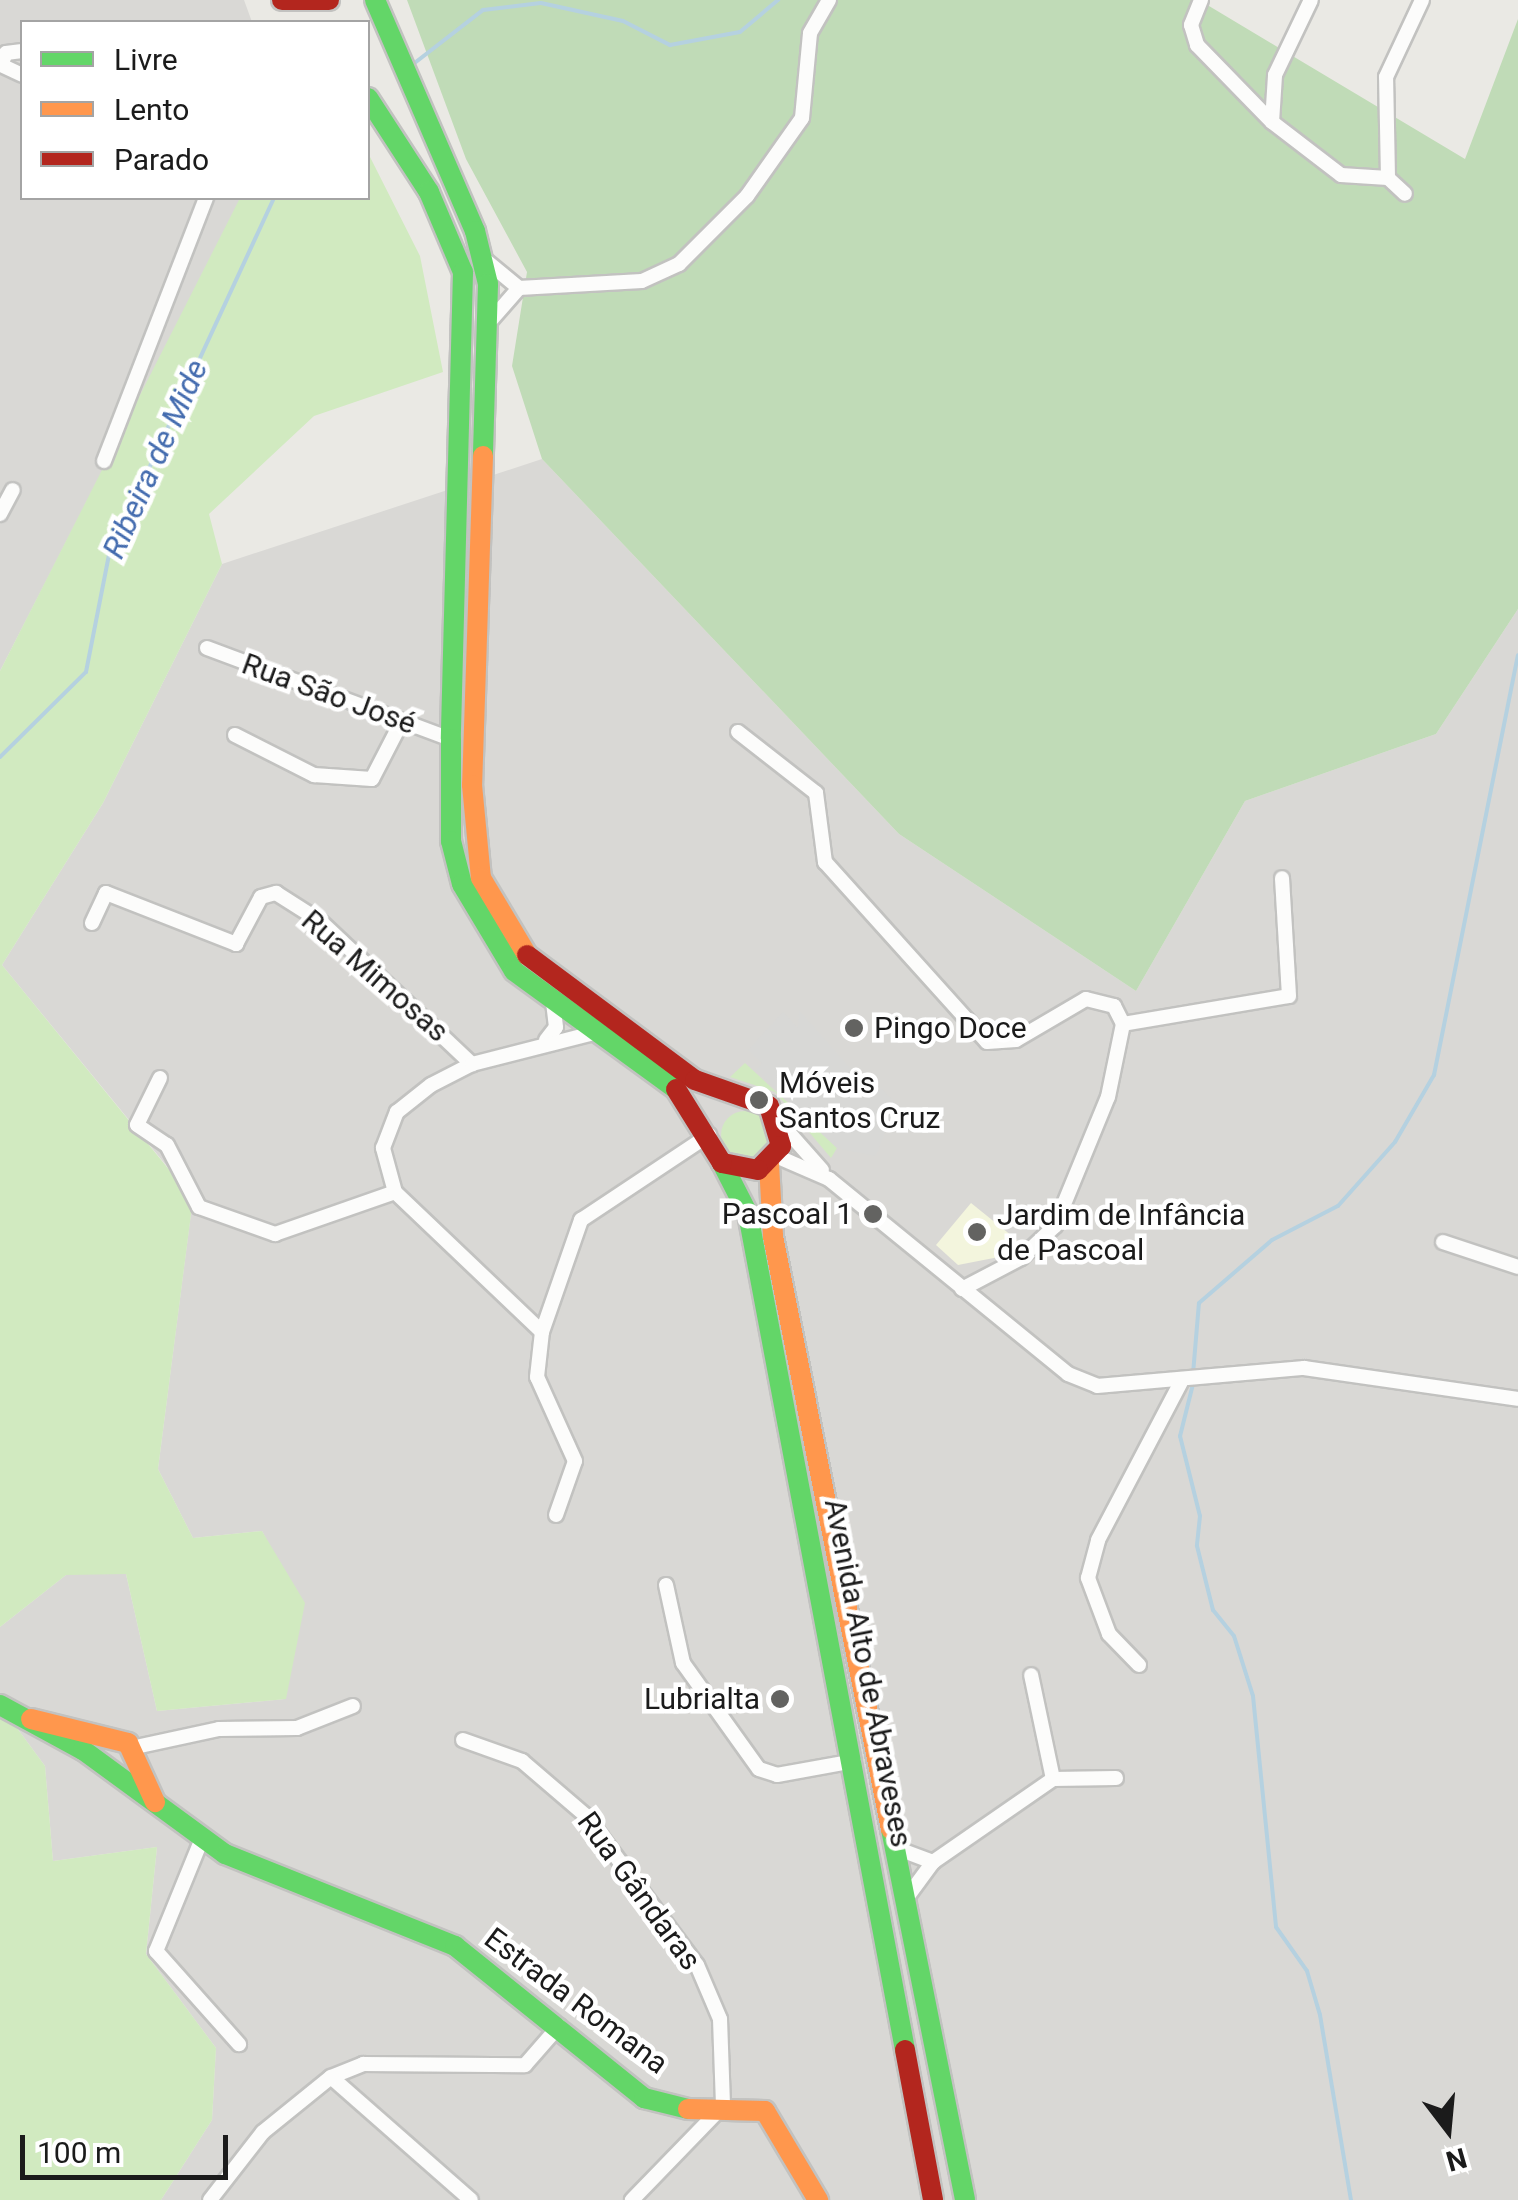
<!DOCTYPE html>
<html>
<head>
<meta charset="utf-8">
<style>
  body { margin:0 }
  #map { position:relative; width:1518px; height:2200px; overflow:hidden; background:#eae9e4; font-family:Roboto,sans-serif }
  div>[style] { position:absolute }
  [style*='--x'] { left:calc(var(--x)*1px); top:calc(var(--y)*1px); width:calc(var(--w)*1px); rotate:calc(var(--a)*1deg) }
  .residential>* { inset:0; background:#d9d8d5 }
  .education>* { inset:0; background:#f3f5dd }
  .grass>* { inset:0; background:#d1eac0 }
  .round { border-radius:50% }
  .forest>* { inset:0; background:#c0dbb7 }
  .parking>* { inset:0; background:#d8d8d6 }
  .stream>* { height:4px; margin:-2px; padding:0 2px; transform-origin:2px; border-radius:2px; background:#b5d1e0 }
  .roads { filter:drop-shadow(2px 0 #c2c2c0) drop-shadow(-2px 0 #c2c2c0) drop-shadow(0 2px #c2c2c0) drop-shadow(0 -2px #c2c2c0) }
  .street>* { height:14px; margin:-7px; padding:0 7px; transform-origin:7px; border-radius:7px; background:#fcfcfb }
  .fast>* { height:20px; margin:-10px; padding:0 10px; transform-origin:10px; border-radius:10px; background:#63d668 }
  .slow>* { height:20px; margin:-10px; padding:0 10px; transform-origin:10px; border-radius:10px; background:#ff974d }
  .jam>* { height:20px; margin:-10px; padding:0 10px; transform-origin:10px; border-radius:10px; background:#b3261e }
  .dots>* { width:28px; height:28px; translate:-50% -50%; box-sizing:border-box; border:5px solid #fff; border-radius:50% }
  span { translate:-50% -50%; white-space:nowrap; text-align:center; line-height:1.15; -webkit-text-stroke:9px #fff; paint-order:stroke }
  .street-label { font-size:30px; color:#1b1b1b }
  .poi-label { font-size:30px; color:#1b1b1b }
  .left { translate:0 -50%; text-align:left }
  .right { translate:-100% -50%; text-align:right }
  .water-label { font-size:32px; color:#446caf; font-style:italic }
  .legend { position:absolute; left:20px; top:20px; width:350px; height:180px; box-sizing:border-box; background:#fff; border:2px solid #a4a4a4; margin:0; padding:12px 18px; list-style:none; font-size:30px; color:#1b1b1b }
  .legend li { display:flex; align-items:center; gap:20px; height:50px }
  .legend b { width:50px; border:2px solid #a4a4a4 }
  .north { position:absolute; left:1398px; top:2080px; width:100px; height:100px; -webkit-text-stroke:8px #fff; paint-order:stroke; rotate:164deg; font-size:28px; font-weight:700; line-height:40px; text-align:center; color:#1b1b1b }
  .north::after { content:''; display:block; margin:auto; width:35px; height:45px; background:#1b1b1b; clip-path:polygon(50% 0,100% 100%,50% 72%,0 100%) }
  .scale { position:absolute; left:20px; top:2135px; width:208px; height:45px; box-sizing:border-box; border:5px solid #1b1b1b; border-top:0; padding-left:12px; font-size:30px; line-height:35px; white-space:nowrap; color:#1b1b1b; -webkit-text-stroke:8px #fff; paint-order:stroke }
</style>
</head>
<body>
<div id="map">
  <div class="residential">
    <i style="clip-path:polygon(0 0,244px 0,252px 22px,22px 22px,22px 198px,242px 198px,0 671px)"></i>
    <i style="clip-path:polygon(542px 459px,899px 834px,1136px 991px,1245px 801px,1436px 734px,1518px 609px,1518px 2200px,161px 2200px,212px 2120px,216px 2048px,146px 1954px,157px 1847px,53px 1861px,45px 1766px,0 1705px,0 1627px,66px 1575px,94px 1568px,126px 1574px,157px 1711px,285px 1699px,291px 1664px,276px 1558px,262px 1531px,193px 1538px,158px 1469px,193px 1198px,2px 965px,103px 803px,222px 564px)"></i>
  </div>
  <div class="education">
    <i style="clip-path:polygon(971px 1203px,1017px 1240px,1004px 1256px,958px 1265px,936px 1245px)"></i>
  </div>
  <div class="grass">
    <i style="clip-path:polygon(368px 153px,420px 256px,443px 372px,314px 416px,209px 514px,222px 564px,103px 803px,2px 965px,193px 1199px,158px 1469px,193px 1538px,262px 1531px,305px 1603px,286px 1699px,157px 1711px,126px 1574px,66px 1575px,0 1627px,0 671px,240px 198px,368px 198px)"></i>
    <i style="clip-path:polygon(745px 1063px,837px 1148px,831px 1158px,775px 1092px,730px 1077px)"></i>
    <i class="round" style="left:721px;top:1111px;width:48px;height:48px"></i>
    <i style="clip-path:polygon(0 1705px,45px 1766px,53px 1861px,157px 1847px,146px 1954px,216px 2048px,212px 2120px,161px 2200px,0 2200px)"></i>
  </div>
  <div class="forest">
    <i style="clip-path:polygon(407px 0,1199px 0,1465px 159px,1518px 19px,1518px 609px,1436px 734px,1245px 801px,1136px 991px,899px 834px,542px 459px,512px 366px,527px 272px,466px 159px)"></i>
  </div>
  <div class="parking">
    <i style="clip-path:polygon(799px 1010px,874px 1095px,881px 1088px,896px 1104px,876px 1156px,837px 1148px,756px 1070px,762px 1063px,748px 1050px,783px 1012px,798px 1028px)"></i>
  </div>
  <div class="stream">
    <i style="--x:412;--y:65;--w:90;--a:-37.8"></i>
    <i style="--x:483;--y:10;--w:58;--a:-6.9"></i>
    <i style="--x:541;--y:3;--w:84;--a:12.4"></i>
    <i style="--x:623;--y:21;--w:53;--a:27.1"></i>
    <i style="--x:670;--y:45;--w:71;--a:-10.5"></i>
    <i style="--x:740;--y:32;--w:50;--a:-40.1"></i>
    <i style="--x:0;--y:757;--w:121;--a:-44.7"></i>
    <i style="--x:86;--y:672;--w:119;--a:-78.9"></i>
    <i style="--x:109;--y:555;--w:393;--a:-65.2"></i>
    <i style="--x:1193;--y:1374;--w:71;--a:-85.2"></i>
    <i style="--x:1199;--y:1303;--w:96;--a:-40.8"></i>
    <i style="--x:1272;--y:1240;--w:74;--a:-27.3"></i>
    <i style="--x:1338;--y:1206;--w:86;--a:-48.3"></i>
    <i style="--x:1395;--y:1142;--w:78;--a:-59.8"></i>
    <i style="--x:1434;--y:1075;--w:428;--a:-78.7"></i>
    <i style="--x:1193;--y:1384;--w:54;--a:104"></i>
    <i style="--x:1180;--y:1436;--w:82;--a:76"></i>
    <i style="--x:1200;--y:1516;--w:30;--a:96"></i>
    <i style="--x:1197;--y:1546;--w:66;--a:76"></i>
    <i style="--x:1213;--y:1610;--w:33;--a:51"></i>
    <i style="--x:1234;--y:1636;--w:63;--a:72.4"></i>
    <i style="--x:1253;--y:1696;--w:232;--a:84.3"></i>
    <i style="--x:1276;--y:1927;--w:54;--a:54.8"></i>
    <i style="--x:1307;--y:1971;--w:46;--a:73.5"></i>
    <i style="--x:1320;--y:2015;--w:188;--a:80.5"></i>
  </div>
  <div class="roads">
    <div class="street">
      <i style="--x:1201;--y:0;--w:27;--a:112"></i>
      <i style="--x:1191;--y:25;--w:21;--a:73"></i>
      <i style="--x:1197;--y:45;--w:107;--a:45.8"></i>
      <i style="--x:1272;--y:122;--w:87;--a:37.5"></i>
      <i style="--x:1341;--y:175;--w:47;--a:3.7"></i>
      <i style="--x:1388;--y:178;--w:23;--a:43"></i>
      <i style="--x:22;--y:51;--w:16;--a:173"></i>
      <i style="--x:6;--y:53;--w:13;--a:113"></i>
      <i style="--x:1;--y:65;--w:23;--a:25"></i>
      <i style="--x:1272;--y:122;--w:47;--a:-86.3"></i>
      <i style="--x:1275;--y:75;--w:83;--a:-64.4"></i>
      <i style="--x:1388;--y:178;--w:101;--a:-91.1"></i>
      <i style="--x:1386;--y:77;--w:85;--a:-64.9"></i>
      <i style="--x:485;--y:260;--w:44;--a:39.5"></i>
      <i style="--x:519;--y:288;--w:123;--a:-3.3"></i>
      <i style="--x:642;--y:281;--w:41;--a:-24.7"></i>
      <i style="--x:679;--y:264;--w:96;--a:-45"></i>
      <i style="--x:747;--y:196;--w:95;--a:-54.8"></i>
      <i style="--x:802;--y:118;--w:85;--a:-84.6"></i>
      <i style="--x:810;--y:33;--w:38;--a:-60"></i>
      <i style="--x:492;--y:319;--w:41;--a:-48.9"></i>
      <i style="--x:104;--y:461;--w:282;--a:-68.8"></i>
      <i style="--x:0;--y:514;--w:27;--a:-62"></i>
      <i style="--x:207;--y:648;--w:260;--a:20.5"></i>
      <i style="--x:738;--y:732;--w:99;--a:38"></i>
      <i style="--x:816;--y:793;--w:70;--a:82.6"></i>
      <i style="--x:825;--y:862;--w:242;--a:48"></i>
      <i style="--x:987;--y:1042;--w:29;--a:-4"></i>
      <i style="--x:1016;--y:1040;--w:81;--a:-30.4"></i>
      <i style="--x:1086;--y:999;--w:29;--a:14"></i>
      <i style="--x:1114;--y:1006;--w:20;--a:63"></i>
      <i style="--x:235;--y:735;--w:89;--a:26.9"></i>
      <i style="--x:314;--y:775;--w:58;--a:3.9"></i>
      <i style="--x:372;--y:779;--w:65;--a:-62.7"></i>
      <i style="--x:92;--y:923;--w:33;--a:-65"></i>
      <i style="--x:106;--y:893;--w:140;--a:21.4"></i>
      <i style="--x:236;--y:944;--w:53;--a:-62"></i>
      <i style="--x:261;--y:897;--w:16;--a:-15"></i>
      <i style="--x:276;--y:893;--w:52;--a:32.5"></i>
      <i style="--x:320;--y:921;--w:209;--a:43.3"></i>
      <i style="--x:546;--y:1040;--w:16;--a:-52"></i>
      <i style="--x:556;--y:1027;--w:26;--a:-97"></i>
      <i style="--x:160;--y:1078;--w:52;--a:116.1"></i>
      <i style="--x:137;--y:1125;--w:36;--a:34"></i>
      <i style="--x:167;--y:1145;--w:70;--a:62.7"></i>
      <i style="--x:199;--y:1207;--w:81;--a:19.6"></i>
      <i style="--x:275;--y:1234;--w:127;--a:-19.3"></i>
      <i style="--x:782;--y:1125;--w:60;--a:48.4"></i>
      <i style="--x:776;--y:1156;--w:58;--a:23.5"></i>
      <i style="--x:829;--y:1179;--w:308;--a:39.2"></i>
      <i style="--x:1068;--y:1374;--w:31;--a:22"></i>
      <i style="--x:1097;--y:1386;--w:208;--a:-5"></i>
      <i style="--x:1304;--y:1368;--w:216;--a:8.2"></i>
      <i style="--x:1443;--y:1242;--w:79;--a:18.4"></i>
      <i style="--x:962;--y:1289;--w:67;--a:-27.7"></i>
      <i style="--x:1021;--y:1258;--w:47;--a:-43.3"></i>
      <i style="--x:1055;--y:1226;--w:139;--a:-67.7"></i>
      <i style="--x:1108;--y:1097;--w:75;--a:-78.4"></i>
      <i style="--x:1123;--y:1024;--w:168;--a:-9.6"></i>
      <i style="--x:1289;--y:996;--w:118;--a:-93.4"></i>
      <i style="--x:542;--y:1332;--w:203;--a:-136.4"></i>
      <i style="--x:395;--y:1192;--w:46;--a:-105.3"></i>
      <i style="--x:383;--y:1148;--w:39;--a:-69"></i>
      <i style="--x:397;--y:1112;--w:43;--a:-38.5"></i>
      <i style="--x:431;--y:1085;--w:46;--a:-27.1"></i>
      <i style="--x:472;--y:1064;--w:126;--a:-14.3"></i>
      <i style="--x:556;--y:1515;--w:57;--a:-70.6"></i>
      <i style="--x:575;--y:1461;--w:92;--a:-114.3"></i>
      <i style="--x:537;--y:1377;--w:45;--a:-83.7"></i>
      <i style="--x:542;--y:1332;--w:119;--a:-70.8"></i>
      <i style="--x:581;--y:1220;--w:154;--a:-33.6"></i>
      <i style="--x:666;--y:1585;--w:80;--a:77.7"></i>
      <i style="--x:683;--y:1663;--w:130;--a:54.4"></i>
      <i style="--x:759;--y:1769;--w:19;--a:18"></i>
      <i style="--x:777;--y:1775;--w:78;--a:-10.3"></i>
      <i style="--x:1139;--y:1665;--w:43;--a:-134.1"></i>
      <i style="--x:1109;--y:1634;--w:60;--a:-110.6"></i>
      <i style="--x:1088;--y:1578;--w:39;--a:-75"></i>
      <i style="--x:1098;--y:1540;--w:178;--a:-62.3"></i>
      <i style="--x:463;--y:1740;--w:63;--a:19.6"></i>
      <i style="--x:522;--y:1761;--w:83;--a:40.6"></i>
      <i style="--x:585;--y:1815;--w:187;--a:53.3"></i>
      <i style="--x:697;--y:1965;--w:59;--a:66.9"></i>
      <i style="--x:720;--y:2019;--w:87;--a:88"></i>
      <i style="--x:723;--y:2106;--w:131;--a:134.1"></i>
      <i style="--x:131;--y:1748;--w:90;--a:-12.2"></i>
      <i style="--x:219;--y:1729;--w:78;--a:-0.7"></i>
      <i style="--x:297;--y:1728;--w:60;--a:-21.4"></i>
      <i style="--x:1053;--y:1779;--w:63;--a:-0.9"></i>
      <i style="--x:201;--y:1841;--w:119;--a:112.2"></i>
      <i style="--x:156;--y:1951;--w:125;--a:48.3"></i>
      <i style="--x:893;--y:1847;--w:43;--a:20.6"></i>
      <i style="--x:905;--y:1900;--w:47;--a:-53.6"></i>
      <i style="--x:933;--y:1862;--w:146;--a:-34.7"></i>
      <i style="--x:1053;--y:1779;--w:106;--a:-101.9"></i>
      <i style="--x:331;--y:2077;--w:186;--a:41.3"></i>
      <i style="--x:210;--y:2200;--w:86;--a:-52.1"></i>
      <i style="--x:263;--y:2132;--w:87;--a:-39"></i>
      <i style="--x:331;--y:2077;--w:35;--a:-22"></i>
      <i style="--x:363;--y:2064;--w:162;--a:0.4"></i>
      <i style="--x:525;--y:2065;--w:52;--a:-48.9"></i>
    </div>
    <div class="fast">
      <i style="--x:375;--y:0;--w:252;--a:66.6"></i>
      <i style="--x:475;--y:231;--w:55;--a:76.2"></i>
      <i style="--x:488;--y:284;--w:172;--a:91.7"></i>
      <i style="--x:368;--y:98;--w:112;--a:57"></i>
      <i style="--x:429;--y:192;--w:87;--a:67"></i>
      <i style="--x:463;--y:272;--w:467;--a:91.5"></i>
      <i style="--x:451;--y:739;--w:102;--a:90"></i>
      <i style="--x:451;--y:841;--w:44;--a:75.7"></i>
      <i style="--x:462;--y:884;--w:101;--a:59.1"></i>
      <i style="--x:514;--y:971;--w:200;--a:36.1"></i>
      <i style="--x:722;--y:1163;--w:57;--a:63"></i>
      <i style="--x:748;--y:1214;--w:851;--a:79.36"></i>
      <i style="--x:0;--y:1705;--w:94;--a:28.5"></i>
      <i style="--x:83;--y:1750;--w:176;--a:36.2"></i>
      <i style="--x:225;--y:1854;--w:248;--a:21.8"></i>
      <i style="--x:455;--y:1946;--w:243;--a:38.8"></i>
      <i style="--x:644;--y:2098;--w:45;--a:14"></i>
      <i style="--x:891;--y:1829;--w:378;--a:78.7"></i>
    </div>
    <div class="slow">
      <i style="--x:483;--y:456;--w:329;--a:91.9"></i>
      <i style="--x:472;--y:785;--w:93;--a:84.5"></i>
      <i style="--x:481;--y:878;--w:90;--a:59.1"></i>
      <i style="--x:769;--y:1164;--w:72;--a:86.8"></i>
      <i style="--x:773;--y:1236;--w:605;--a:78.75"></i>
      <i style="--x:31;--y:1719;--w:100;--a:13.9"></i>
      <i style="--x:128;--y:1743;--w:65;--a:65.4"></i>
      <i style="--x:688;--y:2109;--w:77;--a:1.5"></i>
      <i style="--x:765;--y:2111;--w:104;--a:59.2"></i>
    </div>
    <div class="jam">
      <i style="--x:282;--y:0;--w:47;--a:0"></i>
      <i style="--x:527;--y:955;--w:209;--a:36.7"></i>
      <i style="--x:695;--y:1080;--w:78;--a:19.4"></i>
      <i style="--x:769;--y:1106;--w:42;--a:73.3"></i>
      <i style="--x:781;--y:1146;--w:33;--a:134"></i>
      <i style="--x:758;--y:1170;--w:37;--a:-169"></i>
      <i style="--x:722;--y:1163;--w:87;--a:-121.9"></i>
      <i style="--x:905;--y:2050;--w:153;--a:79.4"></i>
    </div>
  </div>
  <div class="dots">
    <i style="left:854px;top:1028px;background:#636361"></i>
    <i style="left:759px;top:1100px;background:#636361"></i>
    <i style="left:873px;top:1214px;background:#636361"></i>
    <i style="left:977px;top:1232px;background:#636361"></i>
    <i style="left:780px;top:1699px;background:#636361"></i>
  </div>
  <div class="street-label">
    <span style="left:329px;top:694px;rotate:20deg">Rua São José</span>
    <span style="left:375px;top:976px;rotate:41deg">Rua Mimosas</span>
    <span style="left:868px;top:1673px;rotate:79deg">Avenida Alto de Abraveses</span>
    <span style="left:639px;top:1891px;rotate:54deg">Rua Gândaras</span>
    <span style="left:576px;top:2001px;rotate:37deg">Estrada Romana</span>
  </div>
  <div class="poi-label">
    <span class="left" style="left:874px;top:1028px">Pingo Doce</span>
    <span class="left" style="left:779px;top:1100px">Móveis<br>Santos Cruz</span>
    <span class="right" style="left:853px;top:1214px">Pascoal 1</span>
    <span class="left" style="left:997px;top:1232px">Jardim de Infância<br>de Pascoal</span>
    <span class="right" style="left:760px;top:1699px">Lubrialta</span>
  </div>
  <div class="water-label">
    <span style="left:155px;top:459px;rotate:-66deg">Ribeira de Mide</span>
  </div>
  <ul class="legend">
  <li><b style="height:12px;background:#63d668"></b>Livre</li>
  <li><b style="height:12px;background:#ff974d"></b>Lento</li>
  <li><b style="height:12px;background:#b3261e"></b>Parado</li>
  </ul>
  <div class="north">N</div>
  <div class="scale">100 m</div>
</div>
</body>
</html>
